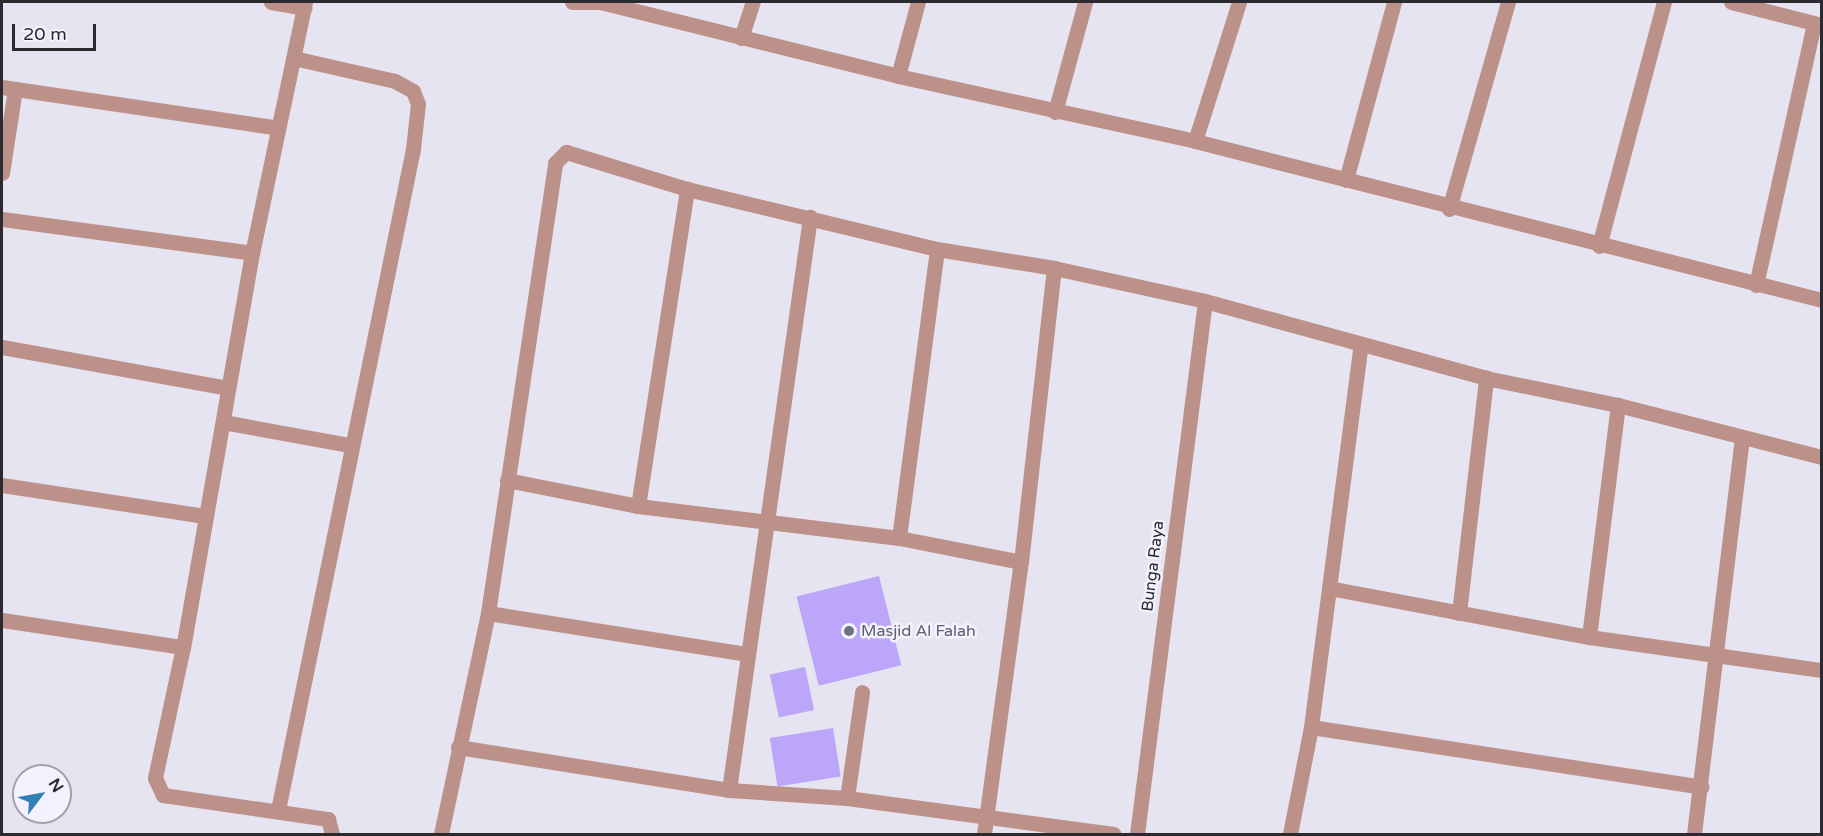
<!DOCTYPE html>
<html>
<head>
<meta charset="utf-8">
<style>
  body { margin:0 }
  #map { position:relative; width:1823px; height:836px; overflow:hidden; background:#e6e4f1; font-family:"Varela Round",sans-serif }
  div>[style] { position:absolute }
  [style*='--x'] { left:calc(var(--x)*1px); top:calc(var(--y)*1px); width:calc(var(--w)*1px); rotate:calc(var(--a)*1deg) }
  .building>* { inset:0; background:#bba6fa; transform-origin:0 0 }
  .minor>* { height:15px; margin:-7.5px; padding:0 7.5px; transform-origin:7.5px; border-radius:7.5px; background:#bc918a }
  .dots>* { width:16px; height:16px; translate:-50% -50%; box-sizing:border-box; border:3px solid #f3f2fe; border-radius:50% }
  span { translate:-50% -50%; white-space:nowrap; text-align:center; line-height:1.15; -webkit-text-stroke:5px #f3f2fe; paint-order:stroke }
  .street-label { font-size:16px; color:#2b2b2f }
  .worship-label { font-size:16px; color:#5b616d }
  .left { translate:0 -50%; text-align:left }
  .frame { position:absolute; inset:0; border:3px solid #2b2b2f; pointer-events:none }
  .north { position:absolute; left:12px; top:764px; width:60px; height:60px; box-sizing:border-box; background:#f3f2fe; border:2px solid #a3a2ab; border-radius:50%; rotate:58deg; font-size:16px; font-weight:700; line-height:24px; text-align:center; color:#2b2b2f }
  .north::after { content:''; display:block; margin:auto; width:21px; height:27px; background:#3380b3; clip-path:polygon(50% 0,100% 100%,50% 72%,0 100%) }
  .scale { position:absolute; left:12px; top:24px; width:84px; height:27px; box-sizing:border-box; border:3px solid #2b2b2f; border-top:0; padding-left:8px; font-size:18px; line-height:21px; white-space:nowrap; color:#2b2b2f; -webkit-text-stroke:4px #f3f2fe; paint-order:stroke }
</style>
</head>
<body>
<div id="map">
  <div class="building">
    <i style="left:879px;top:576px;width:92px;height:85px;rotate:76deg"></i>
    <i style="left:805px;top:667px;width:44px;height:36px;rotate:78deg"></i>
    <i style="left:833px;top:728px;width:49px;height:64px;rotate:81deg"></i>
  </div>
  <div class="minor">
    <i style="--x:271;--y:2;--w:34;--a:10"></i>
    <i style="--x:305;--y:2;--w:257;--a:101.9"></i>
    <i style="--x:252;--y:253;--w:400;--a:99.9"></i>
    <i style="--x:183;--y:647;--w:134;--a:102.1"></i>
    <i style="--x:155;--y:778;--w:19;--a:65"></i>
    <i style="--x:163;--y:795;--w:167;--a:8.3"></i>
    <i style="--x:328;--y:819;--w:16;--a:75"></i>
    <i style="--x:572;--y:2;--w:28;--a:0"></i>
    <i style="--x:600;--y:2;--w:307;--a:13.9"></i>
    <i style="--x:898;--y:76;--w:304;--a:12.3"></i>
    <i style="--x:1195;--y:141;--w:647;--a:14.23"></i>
    <i style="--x:1731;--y:2;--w:94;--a:14.2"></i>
    <i style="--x:741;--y:38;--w:38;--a:-72"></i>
    <i style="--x:898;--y:76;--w:77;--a:-74.9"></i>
    <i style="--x:2;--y:87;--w:279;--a:8.4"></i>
    <i style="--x:1055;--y:112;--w:114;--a:-74.7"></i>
    <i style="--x:1195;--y:141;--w:146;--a:-72.4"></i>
    <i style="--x:2;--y:173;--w:85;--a:-81.2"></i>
    <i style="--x:1346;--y:180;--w:184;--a:-74.9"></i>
    <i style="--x:1449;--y:209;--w:215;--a:-74.1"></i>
    <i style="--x:2;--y:219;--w:252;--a:7.7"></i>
    <i style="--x:1599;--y:246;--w:253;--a:-75.1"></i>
    <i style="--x:1756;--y:285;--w:268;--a:-77.5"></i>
    <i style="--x:2;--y:347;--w:229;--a:10.3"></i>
    <i style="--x:223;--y:422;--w:129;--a:10.3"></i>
    <i style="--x:507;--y:480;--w:134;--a:11.2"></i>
    <i style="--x:638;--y:506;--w:263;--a:7"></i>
    <i style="--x:899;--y:538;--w:124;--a:11.1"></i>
    <i style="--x:2;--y:485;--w:205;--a:8.7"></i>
    <i style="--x:638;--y:506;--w:321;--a:-81.2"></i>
    <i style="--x:899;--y:538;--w:291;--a:-82.5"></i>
    <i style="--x:1329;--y:588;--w:265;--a:10.7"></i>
    <i style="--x:1589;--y:637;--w:235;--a:8.1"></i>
    <i style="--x:488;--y:613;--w:263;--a:9"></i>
    <i style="--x:1459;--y:613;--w:237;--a:-83.4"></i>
    <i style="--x:2;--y:620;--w:183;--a:8.5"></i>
    <i style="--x:1589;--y:637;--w:234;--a:-82.9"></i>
    <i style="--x:1311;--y:727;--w:395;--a:8.7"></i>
    <i style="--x:458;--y:747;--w:274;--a:9"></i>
    <i style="--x:729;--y:790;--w:118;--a:3.9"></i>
    <i style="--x:847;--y:798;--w:269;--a:7.7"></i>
    <i style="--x:729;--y:790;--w:579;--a:-81.95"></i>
    <i style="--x:847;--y:798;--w:107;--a:-81.9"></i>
    <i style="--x:278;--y:810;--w:675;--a:-78.46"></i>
    <i style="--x:413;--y:149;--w:45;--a:-83.7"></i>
    <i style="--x:418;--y:104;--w:14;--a:-111"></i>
    <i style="--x:413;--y:91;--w:21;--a:-151"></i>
    <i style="--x:395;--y:81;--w:104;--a:-167.2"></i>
    <i style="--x:441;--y:834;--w:226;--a:-78"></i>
    <i style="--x:488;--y:613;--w:455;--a:-81.5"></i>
    <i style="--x:555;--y:163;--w:16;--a:-45"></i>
    <i style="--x:566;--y:152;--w:127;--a:17"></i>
    <i style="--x:687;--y:189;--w:257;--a:13.5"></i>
    <i style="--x:937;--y:249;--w:119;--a:9.2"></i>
    <i style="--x:1054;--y:268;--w:155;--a:12.3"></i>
    <i style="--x:1205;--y:301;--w:291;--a:15.3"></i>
    <i style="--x:1486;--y:378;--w:135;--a:11.6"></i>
    <i style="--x:1618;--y:405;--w:211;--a:14.3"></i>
    <i style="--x:984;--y:834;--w:275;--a:-82.3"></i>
    <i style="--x:1021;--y:562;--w:296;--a:-83.6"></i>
    <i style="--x:1137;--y:834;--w:537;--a:-82.73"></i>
    <i style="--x:1290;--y:834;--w:109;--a:-78.9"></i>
    <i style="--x:1311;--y:727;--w:386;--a:-82.6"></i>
    <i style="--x:1694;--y:834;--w:398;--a:-83.1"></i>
  </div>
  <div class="dots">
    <i style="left:849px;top:631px;background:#6b7280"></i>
  </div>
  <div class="street-label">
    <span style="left:1153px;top:566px;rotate:-83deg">Bunga Raya</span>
  </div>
  <div class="worship-label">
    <span class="left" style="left:861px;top:631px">Masjid Al Falah</span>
  </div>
  <div class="frame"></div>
  <div class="north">N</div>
  <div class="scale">20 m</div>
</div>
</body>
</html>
